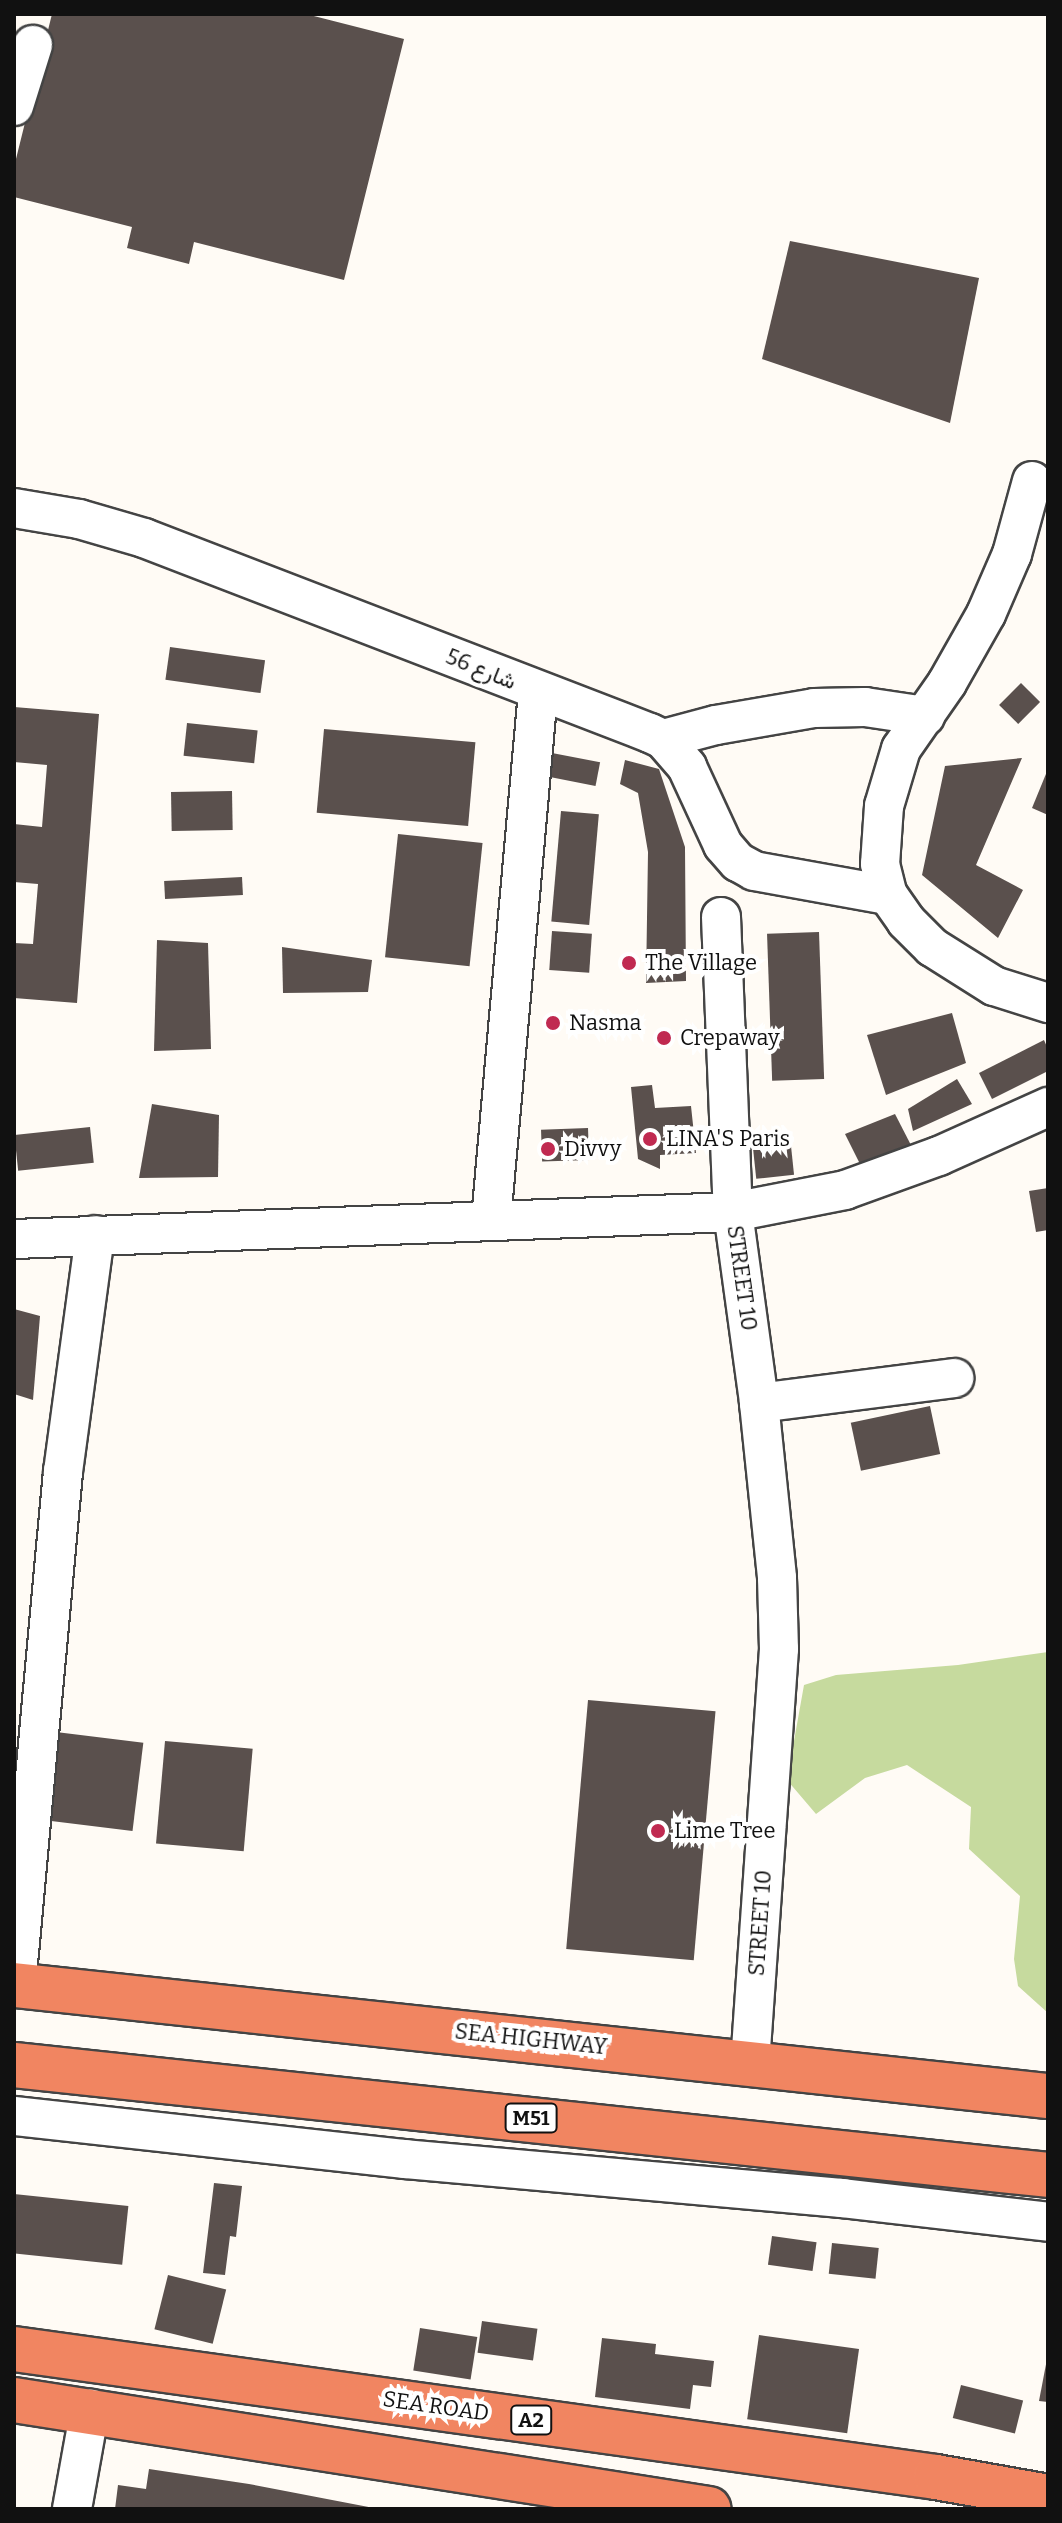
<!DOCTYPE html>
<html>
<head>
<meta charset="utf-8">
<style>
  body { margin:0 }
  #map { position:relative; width:1062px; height:2523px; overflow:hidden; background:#fffbf5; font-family:Bitter,Vazirmatn,serif }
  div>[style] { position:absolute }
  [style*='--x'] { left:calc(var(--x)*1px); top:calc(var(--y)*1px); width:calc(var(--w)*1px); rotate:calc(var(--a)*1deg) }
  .forest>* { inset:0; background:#c6da9e }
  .building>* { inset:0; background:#5a504d; transform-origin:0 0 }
  .roads { filter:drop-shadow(2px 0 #444) drop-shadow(-2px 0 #444) drop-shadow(0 2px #444) drop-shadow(0 -2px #444) }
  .minor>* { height:38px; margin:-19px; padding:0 19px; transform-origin:19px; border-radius:19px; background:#fff }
  .highway>* { height:44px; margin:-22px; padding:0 22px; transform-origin:22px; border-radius:22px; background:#f18561 }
  .dots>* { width:22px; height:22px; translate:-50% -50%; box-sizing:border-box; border:4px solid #fff; border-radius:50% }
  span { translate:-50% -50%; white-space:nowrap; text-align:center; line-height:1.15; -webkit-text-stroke:8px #fff; paint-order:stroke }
  .shield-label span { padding:2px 6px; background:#fff; border:2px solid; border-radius:6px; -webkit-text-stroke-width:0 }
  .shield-label { font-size:20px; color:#111; font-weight:700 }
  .street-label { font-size:22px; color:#111 }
  .poi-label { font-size:22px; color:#111 }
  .left { translate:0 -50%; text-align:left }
  .frame { position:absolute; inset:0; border:16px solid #111; pointer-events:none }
</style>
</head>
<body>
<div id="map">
  <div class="forest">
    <i style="clip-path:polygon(1048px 1652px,1048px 2013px,1018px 1986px,1014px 1959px,1020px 1896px,969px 1849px,971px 1807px,907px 1765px,865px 1778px,816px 1814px,787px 1780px,804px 1685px,836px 1675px,958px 1665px)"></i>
  </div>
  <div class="building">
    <i style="clip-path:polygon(52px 14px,306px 14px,404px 39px,344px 280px,194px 242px,189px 264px,127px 248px,132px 227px,14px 197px,14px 167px)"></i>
    <i style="clip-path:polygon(790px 241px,979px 278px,950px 423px,762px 359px)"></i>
    <i style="left:170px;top:647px;width:96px;height:33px;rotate:8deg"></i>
    <i style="left:1021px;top:683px;width:27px;height:31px;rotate:45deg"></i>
    <i style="clip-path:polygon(14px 707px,99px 714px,77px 1003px,14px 998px,14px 943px,33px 944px,38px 884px,14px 882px,14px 824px,42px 827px,47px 765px,14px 762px)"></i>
    <i style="left:187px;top:723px;width:71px;height:33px;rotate:6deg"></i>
    <i style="left:324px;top:729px;width:152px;height:84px;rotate:5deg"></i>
    <i style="left:552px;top:753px;width:49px;height:24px;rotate:11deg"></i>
    <i style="clip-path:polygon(1022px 758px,976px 865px,1023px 890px,998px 938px,922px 875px,945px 766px)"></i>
    <i style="clip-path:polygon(625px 760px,659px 769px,685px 847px,686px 981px,646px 983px,648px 852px,638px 793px,620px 784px)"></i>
    <i style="clip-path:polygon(1048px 769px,1048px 815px,1032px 808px)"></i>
    <i style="left:232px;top:791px;width:39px;height:61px;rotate:89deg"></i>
    <i style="left:561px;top:811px;width:38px;height:111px;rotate:5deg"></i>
    <i style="left:398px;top:834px;width:85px;height:124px;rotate:6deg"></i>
    <i style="left:242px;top:877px;width:18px;height:78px;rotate:87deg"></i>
    <i style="left:552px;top:931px;width:40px;height:39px;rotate:4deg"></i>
    <i style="left:819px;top:932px;width:147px;height:52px;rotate:88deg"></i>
    <i style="clip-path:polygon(157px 940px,208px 943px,211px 1049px,154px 1051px)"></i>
    <i style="clip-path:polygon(282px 947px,372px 960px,368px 992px,283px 993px)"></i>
    <i style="clip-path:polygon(952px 1013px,966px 1063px,886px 1095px,867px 1035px)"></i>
    <i style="clip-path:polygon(1044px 1040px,1048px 1049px,1048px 1071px,992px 1099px,979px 1073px)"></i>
    <i style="clip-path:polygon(957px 1079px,972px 1104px,913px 1131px,908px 1109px)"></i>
    <i style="clip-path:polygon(652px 1085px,655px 1108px,691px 1106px,696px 1153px,660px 1155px,660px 1169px,638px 1159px,631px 1087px)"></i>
    <i style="clip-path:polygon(152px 1104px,219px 1115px,218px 1177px,139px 1178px)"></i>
    <i style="clip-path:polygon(895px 1114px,914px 1151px,862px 1168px,845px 1134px)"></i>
    <i style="left:90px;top:1127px;width:36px;height:76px;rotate:84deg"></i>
    <i style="left:588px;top:1128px;width:32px;height:47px;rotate:88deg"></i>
    <i style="left:791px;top:1146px;width:29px;height:38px;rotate:84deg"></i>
    <i style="clip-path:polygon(1048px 1188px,1048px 1230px,1036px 1232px,1029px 1191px)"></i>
    <i style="clip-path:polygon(14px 1309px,40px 1316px,33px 1400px,14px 1394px)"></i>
    <i style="left:930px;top:1406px;width:49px;height:81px;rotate:78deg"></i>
    <i style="left:588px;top:1700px;width:128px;height:250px;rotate:5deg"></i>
    <i style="left:56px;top:1732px;width:88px;height:89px;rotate:7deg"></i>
    <i style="left:165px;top:1741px;width:88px;height:103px;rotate:5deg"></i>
    <i style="clip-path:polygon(214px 2183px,242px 2186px,236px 2237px,230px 2236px,225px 2275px,203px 2273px)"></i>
    <i style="left:14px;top:2194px;width:115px;height:59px;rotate:6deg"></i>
    <i style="left:772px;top:2236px;width:45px;height:29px;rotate:8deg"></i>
    <i style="left:832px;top:2243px;width:47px;height:31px;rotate:6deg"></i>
    <i style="left:168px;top:2275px;width:60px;height:56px;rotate:14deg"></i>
    <i style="left:482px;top:2321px;width:56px;height:32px;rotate:8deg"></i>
    <i style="left:420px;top:2328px;width:58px;height:43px;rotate:9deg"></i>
    <i style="left:759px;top:2335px;width:101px;height:85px;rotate:8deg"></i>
    <i style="clip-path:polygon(602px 2338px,656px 2344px,655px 2354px,714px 2361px,711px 2387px,693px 2385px,690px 2409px,595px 2397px)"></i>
    <i style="clip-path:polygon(1047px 2359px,1048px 2359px,1048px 2402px,1039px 2401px)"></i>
    <i style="left:961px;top:2385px;width:64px;height:34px;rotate:14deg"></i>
    <i style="clip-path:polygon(149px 2469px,249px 2484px,379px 2509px,115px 2509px,118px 2485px,146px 2489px)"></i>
  </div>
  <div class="roads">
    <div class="minor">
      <i style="--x:14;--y:106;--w:64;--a:-72.7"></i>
      <i style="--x:1032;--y:481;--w:76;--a:105.3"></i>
      <i style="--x:1012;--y:554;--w:65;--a:113.4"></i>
      <i style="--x:986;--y:614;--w:79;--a:119.5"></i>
      <i style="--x:947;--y:683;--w:80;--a:124.9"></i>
      <i style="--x:901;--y:749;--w:59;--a:106.6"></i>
      <i style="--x:884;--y:806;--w:58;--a:93.9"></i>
      <i style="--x:880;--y:864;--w:32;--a:76"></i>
      <i style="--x:888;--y:895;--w:32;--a:55"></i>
      <i style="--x:906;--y:921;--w:37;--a:45"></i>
      <i style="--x:932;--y:947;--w:73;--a:32.2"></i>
      <i style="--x:994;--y:986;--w:57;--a:17.5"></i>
      <i style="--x:14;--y:508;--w:66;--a:9.6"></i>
      <i style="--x:79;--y:519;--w:68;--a:16.3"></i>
      <i style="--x:144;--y:538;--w:542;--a:21.08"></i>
      <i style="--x:650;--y:733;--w:14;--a:25"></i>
      <i style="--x:663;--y:739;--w:37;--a:49"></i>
      <i style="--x:687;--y:767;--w:86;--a:65.2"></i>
      <i style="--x:723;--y:845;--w:23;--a:49"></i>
      <i style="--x:738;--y:862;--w:18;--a:29"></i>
      <i style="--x:754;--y:871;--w:136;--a:10.2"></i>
      <i style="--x:663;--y:739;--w:55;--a:-14.8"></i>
      <i style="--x:716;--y:725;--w:99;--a:-9.8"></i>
      <i style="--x:814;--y:708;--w:51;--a:-1.1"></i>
      <i style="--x:865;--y:707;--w:61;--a:8.5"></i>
      <i style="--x:721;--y:917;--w:295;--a:87.7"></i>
      <i style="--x:733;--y:1212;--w:193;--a:82.2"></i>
      <i style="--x:759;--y:1403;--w:176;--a:84.1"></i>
      <i style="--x:777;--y:1578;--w:71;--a:88.4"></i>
      <i style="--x:779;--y:1649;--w:413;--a:94"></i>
      <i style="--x:491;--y:1220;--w:530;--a:-84.91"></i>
      <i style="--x:14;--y:1239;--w:720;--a:-2.15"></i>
      <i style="--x:733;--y:1212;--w:114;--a:-11.1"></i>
      <i style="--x:845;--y:1190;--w:100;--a:-19.9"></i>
      <i style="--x:939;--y:1156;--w:120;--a:-24.2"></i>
      <i style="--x:759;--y:1403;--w:197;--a:-7.3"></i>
      <i style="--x:16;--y:1985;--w:515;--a:-84.77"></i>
      <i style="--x:63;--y:1472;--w:239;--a:-82.3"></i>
      <i style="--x:14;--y:2116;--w:393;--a:6.3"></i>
      <i style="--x:405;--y:2159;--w:439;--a:5.1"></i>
      <i style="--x:842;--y:2198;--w:207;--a:6.6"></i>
      <i style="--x:72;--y:2509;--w:102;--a:-79.8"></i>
    </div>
    <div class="highway">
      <i style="--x:14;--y:1985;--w:1040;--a:6.13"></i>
      <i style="--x:14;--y:2065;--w:1040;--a:6.07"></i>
      <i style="--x:14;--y:2349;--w:931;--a:7.9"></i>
      <i style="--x:936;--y:2477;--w:114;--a:10.1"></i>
      <i style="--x:14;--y:2400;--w:703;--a:8.91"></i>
    </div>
  </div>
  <div class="dots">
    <i style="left:629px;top:963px;background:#c02a51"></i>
    <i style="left:553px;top:1023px;background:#c02a51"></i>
    <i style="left:664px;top:1038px;background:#c02a51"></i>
    <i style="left:650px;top:1139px;background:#c02a51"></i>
    <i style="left:548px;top:1149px;background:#c02a51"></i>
    <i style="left:658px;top:1831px;background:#c02a51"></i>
  </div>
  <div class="shield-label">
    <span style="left:531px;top:2118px">M51</span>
    <span style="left:531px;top:2420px">A2</span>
  </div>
  <div class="street-label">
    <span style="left:481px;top:669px;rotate:22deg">شارع 56</span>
    <span style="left:742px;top:1278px;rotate:82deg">STREET 10</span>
    <span style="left:760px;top:1923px;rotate:-86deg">STREET 10</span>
    <span style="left:531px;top:2039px;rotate:6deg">SEA HIGHWAY</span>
    <span style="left:436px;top:2406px;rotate:8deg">SEA ROAD</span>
  </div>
  <div class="poi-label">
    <span class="left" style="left:645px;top:963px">The Village</span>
    <span class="left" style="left:569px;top:1023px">Nasma</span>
    <span class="left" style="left:680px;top:1038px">Crepaway</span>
    <span class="left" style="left:666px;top:1139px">LINA'S Paris</span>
    <span class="left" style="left:564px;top:1149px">Divvy</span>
    <span class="left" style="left:674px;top:1831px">Lime Tree</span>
  </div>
  <div class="frame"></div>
</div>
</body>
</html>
